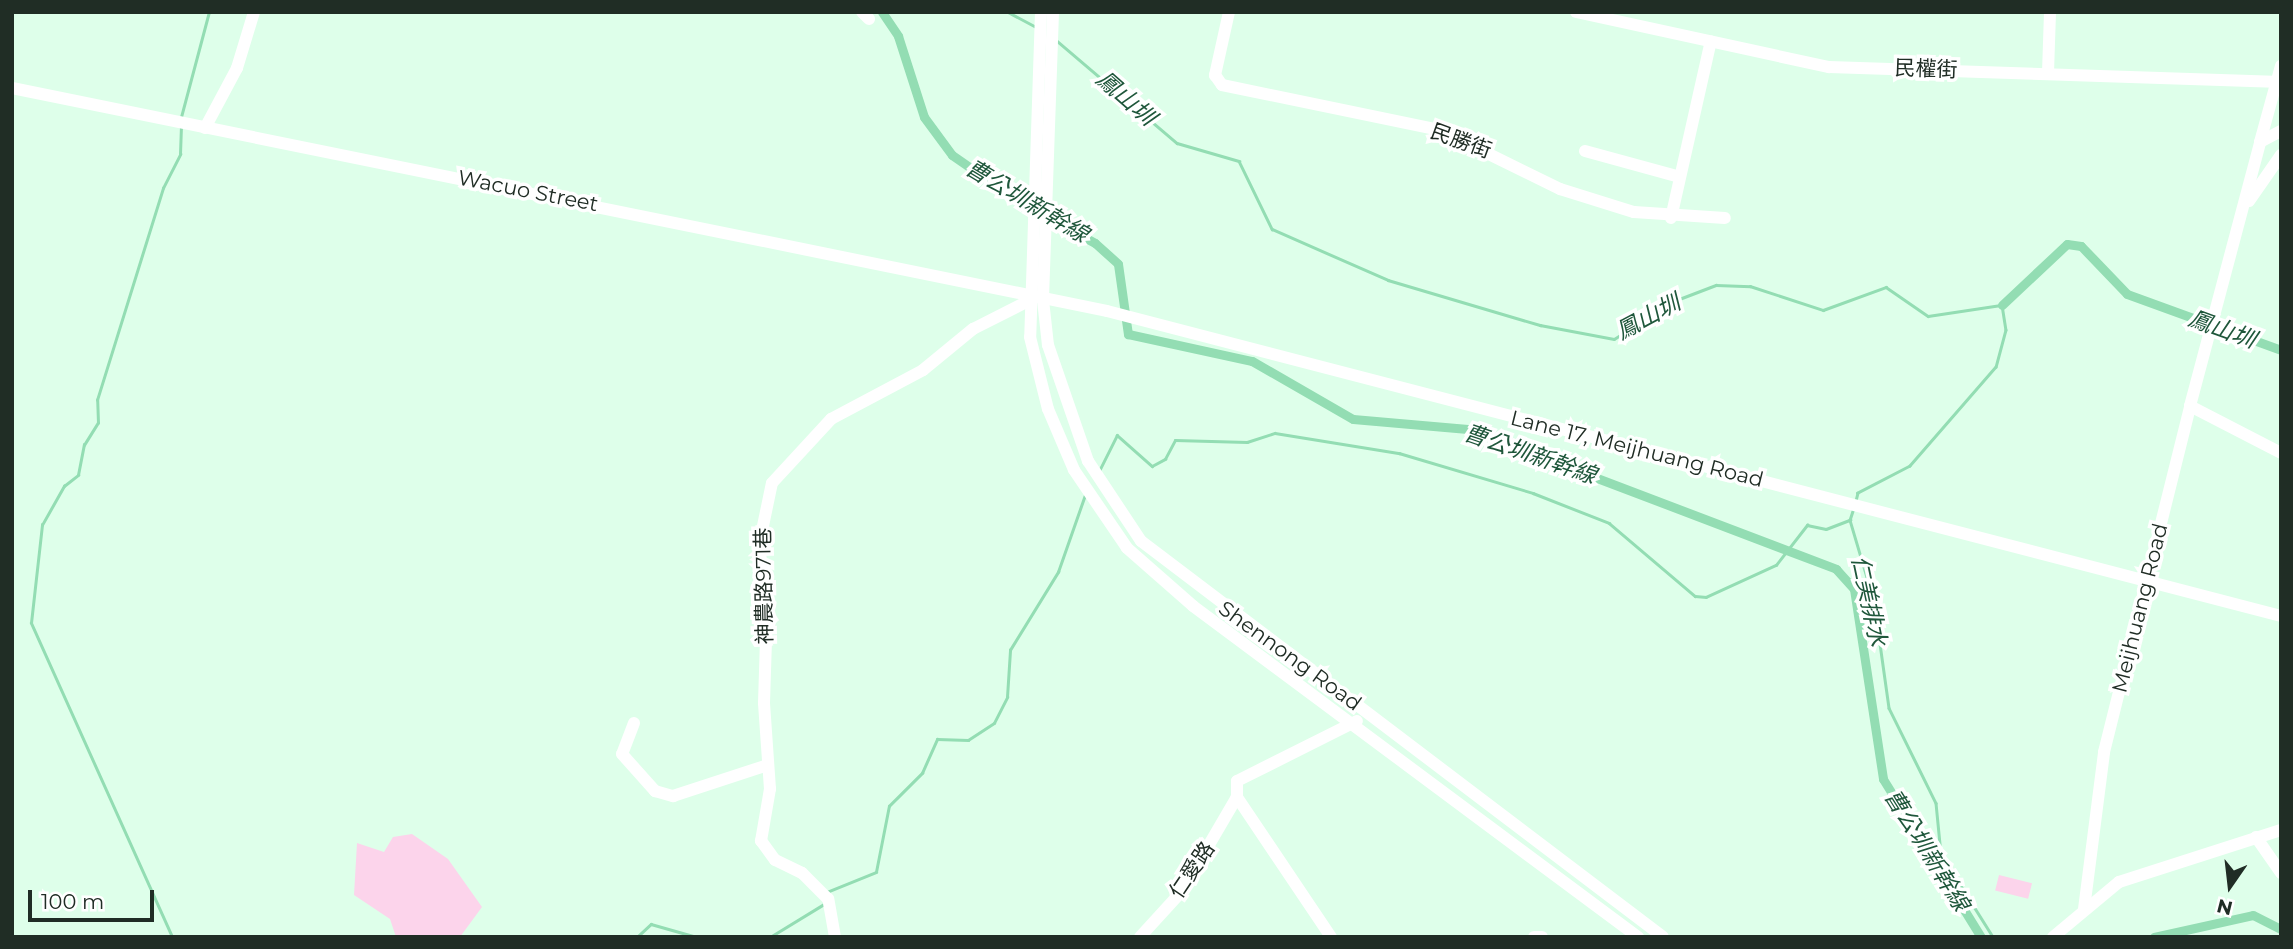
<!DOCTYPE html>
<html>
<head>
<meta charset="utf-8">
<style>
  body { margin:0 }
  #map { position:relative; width:2293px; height:949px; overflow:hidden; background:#deffea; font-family:Montserrat,"Noto Sans TC",sans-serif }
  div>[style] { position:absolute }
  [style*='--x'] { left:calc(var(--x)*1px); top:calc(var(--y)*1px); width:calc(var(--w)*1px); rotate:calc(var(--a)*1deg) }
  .green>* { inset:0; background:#fcd4eb; transform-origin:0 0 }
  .stream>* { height:2.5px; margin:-1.25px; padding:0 1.25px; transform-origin:1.25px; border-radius:1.25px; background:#93ddb3 }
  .canal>* { height:9px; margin:-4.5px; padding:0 4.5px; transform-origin:4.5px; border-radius:4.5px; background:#93ddb3 }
  .minor>* { height:12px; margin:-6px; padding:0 6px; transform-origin:6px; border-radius:6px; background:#fff }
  span { translate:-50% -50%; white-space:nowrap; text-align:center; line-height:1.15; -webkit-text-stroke:7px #fff; paint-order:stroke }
  .street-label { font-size:21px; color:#202d25 }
  .water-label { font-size:23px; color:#1f573b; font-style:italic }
  .frame { position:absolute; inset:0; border:14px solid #202d25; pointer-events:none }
  .north { position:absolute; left:2195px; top:851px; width:70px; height:70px; -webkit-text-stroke:5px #fff; paint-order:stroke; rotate:194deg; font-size:19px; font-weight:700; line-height:28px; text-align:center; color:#202d25 }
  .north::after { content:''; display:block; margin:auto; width:24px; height:32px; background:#202d25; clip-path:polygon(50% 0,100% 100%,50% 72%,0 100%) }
  .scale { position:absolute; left:28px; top:890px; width:126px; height:32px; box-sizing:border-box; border:4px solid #202d25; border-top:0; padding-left:9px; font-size:21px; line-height:24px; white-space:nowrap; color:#202d25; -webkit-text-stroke:5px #fff; paint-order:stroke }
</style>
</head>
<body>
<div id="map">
  <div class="green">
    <i style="clip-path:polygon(412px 834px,448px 859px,482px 907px,460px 937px,396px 937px,390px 919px,354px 895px,357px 843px,384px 852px,393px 837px)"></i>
    <i style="left:1999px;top:875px;width:34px;height:16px;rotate:14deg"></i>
  </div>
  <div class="stream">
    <i style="--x:1008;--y:12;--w:32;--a:28"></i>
    <i style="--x:884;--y:14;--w:5;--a:-22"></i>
    <i style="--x:1056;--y:40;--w:159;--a:40.4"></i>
    <i style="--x:1177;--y:143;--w:65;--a:16.2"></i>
    <i style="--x:1239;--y:161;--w:76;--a:64.1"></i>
    <i style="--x:1272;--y:229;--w:127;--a:23.7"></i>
    <i style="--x:1388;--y:280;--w:159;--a:16.5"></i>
    <i style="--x:1540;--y:325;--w:75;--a:10.7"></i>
    <i style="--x:1614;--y:339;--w:71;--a:-32.3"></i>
    <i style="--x:1674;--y:301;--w:45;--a:-20.9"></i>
    <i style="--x:1716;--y:285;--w:34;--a:2"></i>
    <i style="--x:1750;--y:286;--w:77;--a:18.2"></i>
    <i style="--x:1823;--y:310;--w:67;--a:-20.1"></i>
    <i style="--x:1886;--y:287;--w:51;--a:34.6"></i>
    <i style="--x:1928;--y:316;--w:75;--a:-8.5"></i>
    <i style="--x:2002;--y:305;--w:25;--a:81"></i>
    <i style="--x:2006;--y:330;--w:38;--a:105"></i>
    <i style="--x:1996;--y:367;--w:131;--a:131"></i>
    <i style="--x:1910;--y:466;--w:59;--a:152.6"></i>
    <i style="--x:1858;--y:493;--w:8;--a:104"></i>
    <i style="--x:181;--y:117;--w:109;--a:-75.1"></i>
    <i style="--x:1099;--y:471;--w:40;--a:-63.4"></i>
    <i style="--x:1117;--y:435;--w:47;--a:41.5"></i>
    <i style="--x:1152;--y:466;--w:15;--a:-28"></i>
    <i style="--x:1165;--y:459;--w:21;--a:-62"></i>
    <i style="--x:1175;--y:440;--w:72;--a:1.6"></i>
    <i style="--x:1247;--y:442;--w:29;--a:-18"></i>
    <i style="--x:1275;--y:433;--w:126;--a:9.2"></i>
    <i style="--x:1399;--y:453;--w:140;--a:16.6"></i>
    <i style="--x:1533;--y:493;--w:82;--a:21.5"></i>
    <i style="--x:1609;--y:523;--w:113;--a:40.3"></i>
    <i style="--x:1695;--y:596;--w:11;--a:5"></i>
    <i style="--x:1706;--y:597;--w:77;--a:-24.6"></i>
    <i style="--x:1776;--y:565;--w:51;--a:-52.2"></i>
    <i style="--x:1807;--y:525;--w:19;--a:12"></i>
    <i style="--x:1826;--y:529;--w:26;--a:-21"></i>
    <i style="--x:1854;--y:508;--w:13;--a:108"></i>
    <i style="--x:1850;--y:520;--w:84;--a:73.5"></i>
    <i style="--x:1874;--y:601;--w:108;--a:82"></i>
    <i style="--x:1889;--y:708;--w:106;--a:63.7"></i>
    <i style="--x:1936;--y:803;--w:51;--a:84.4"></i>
    <i style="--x:1941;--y:854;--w:98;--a:57.9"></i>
    <i style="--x:827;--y:892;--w:53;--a:-22.2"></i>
    <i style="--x:876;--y:872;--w:67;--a:-78.9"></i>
    <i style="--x:889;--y:806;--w:47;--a:-45"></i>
    <i style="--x:922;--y:773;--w:37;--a:-66"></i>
    <i style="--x:937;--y:739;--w:31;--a:2"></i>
    <i style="--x:968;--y:740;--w:31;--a:-33"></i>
    <i style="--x:994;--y:723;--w:29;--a:-63"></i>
    <i style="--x:1007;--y:697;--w:47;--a:-86.3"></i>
    <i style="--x:1010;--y:650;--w:92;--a:-58.4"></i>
    <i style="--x:1058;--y:572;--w:82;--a:-70.7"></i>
    <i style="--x:172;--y:937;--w:344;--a:-114.2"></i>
    <i style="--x:31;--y:623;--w:99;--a:-83.6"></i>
    <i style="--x:42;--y:525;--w:45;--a:-60.6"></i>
    <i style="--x:64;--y:486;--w:18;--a:-38"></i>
    <i style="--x:78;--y:475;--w:31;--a:-79"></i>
    <i style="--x:84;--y:445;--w:26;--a:-58"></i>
    <i style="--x:98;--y:423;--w:23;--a:-92"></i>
    <i style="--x:97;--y:400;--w:222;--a:-72.7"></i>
    <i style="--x:163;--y:188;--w:38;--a:-63"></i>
    <i style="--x:180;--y:154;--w:27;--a:-88"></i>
    <i style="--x:637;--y:937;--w:19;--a:-43"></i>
    <i style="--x:651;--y:924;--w:48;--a:15.8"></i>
    <i style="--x:770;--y:937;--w:63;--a:-31.4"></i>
  </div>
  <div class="canal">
    <i style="--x:882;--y:12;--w:29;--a:56"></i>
    <i style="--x:898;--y:36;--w:85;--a:72.2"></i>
    <i style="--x:924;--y:117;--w:47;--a:53.6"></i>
    <i style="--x:952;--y:155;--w:83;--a:34.7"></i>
    <i style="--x:1020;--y:202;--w:85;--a:28.7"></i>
    <i style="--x:1095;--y:243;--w:31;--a:42"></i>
    <i style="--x:1118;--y:264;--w:71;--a:81.9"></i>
    <i style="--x:1128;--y:334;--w:127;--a:12.3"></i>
    <i style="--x:1252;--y:361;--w:116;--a:29.9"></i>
    <i style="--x:1353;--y:419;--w:115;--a:5"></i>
    <i style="--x:1468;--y:429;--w:394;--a:20.8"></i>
    <i style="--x:1836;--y:569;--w:27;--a:48"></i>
    <i style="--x:1854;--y:589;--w:192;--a:81.3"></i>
    <i style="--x:1883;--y:779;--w:186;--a:58.2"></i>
    <i style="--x:2002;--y:305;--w:89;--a:-43.2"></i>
    <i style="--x:2067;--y:244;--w:14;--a:8"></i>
    <i style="--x:2081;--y:246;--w:66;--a:46.2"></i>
    <i style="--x:2127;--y:294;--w:164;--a:20"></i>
    <i style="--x:2154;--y:937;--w:101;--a:-12.5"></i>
    <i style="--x:2253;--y:915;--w:31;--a:27"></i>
  </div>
  <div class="minor">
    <i style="--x:862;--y:12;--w:10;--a:45"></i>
    <i style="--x:1041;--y:12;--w:325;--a:91.9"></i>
    <i style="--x:1030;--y:337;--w:74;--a:76"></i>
    <i style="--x:1048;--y:409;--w:66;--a:66.9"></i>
    <i style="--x:1074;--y:470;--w:94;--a:55.8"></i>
    <i style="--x:1127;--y:548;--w:88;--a:41.3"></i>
    <i style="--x:1193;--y:606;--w:555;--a:36.64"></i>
    <i style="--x:1053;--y:12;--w:288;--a:92"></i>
    <i style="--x:1043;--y:300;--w:45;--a:83.7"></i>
    <i style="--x:1048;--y:345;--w:123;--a:71"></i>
    <i style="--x:1088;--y:461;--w:96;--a:56.5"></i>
    <i style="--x:1141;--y:541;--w:655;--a:37.18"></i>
    <i style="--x:1229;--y:12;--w:65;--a:102.5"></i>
    <i style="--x:1215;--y:75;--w:12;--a:55"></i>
    <i style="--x:1222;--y:85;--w:223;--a:11.7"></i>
    <i style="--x:1440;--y:130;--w:134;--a:26.2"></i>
    <i style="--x:1560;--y:189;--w:77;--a:17.3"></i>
    <i style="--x:1634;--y:212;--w:91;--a:3.8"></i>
    <i style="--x:1576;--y:12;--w:259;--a:12.3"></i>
    <i style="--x:1829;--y:67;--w:452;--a:1.9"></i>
    <i style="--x:2048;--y:73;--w:61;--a:-88.1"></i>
    <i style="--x:12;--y:88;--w:1117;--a:11.51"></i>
    <i style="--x:1107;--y:311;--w:1213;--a:14.56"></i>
    <i style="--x:205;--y:128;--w:68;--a:-61.9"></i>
    <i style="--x:237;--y:68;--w:59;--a:-73.1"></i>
    <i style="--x:2260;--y:142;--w:79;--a:-74.6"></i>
    <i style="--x:1585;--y:151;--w:98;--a:15.3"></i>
    <i style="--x:2249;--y:201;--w:56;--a:-55.2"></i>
    <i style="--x:1671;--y:218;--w:181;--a:-77.3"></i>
    <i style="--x:2190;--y:406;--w:102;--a:27.3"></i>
    <i style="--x:634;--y:723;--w:33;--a:111"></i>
    <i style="--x:622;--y:754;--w:50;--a:48.3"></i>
    <i style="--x:655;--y:791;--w:19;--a:16"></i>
    <i style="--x:673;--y:796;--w:100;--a:-18.1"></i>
    <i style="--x:2256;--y:837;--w:44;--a:55.2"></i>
    <i style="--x:2084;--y:909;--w:158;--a:-82.7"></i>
    <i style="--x:2104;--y:752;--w:357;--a:-76"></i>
    <i style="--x:2190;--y:406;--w:273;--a:-75.1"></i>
    <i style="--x:2260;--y:142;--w:24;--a:-28"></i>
    <i style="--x:835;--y:937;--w:39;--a:-100"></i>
    <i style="--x:828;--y:899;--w:37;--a:-135"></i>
    <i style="--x:802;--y:873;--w:30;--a:-154"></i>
    <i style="--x:775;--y:860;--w:24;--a:-126"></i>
    <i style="--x:761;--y:841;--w:53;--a:-80.2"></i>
    <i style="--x:770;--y:789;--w:86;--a:-94"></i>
    <i style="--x:764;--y:703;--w:93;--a:-88.2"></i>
    <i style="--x:767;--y:610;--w:65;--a:-97"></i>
    <i style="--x:759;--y:545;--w:63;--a:-78.2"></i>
    <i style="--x:772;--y:483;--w:87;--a:-47.3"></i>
    <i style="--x:831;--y:419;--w:104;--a:-28"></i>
    <i style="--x:923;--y:370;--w:65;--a:-39.4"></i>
    <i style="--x:973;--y:329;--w:68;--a:-26.9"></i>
    <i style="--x:1140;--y:937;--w:62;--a:-47.6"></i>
    <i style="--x:1182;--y:891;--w:109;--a:-59.7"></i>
    <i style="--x:1331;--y:937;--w:169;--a:-123.9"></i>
    <i style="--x:1237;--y:797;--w:16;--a:-90"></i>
    <i style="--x:1237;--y:781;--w:134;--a:-26.6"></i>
    <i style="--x:1534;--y:937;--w:8;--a:0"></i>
    <i style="--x:2053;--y:937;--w:86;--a:-39.8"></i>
    <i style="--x:2119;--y:882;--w:170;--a:-17.8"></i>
  </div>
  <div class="street-label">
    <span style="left:1926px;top:69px;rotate:2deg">民權街</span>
    <span style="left:1461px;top:141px;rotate:20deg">民勝街</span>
    <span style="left:528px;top:191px;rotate:11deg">Wacuo Street</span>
    <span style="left:1637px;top:449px;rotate:14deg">Lane 17, Meijhuang Road</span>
    <span style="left:764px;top:586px;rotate:-91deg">神農路971巷</span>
    <span style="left:2140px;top:608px;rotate:-76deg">Meijhuang Road</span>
    <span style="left:1290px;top:656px;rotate:36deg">Shennong Road</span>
    <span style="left:1192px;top:870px;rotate:-56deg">仁愛路</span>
  </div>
  <div class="water-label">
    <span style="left:1126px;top:98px;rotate:41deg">鳳山圳</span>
    <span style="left:1027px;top:201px;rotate:31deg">曹公圳新幹線</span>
    <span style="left:1648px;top:317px;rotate:-28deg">鳳山圳</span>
    <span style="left:2222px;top:329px;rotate:20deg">鳳山圳</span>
    <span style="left:1530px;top:454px;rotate:19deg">曹公圳新幹線</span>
    <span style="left:1869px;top:601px;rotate:78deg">仁美排水</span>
    <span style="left:1927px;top:850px;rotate:58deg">曹公圳新幹線</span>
  </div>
  <div class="frame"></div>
  <div class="north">N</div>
  <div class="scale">100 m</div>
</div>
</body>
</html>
